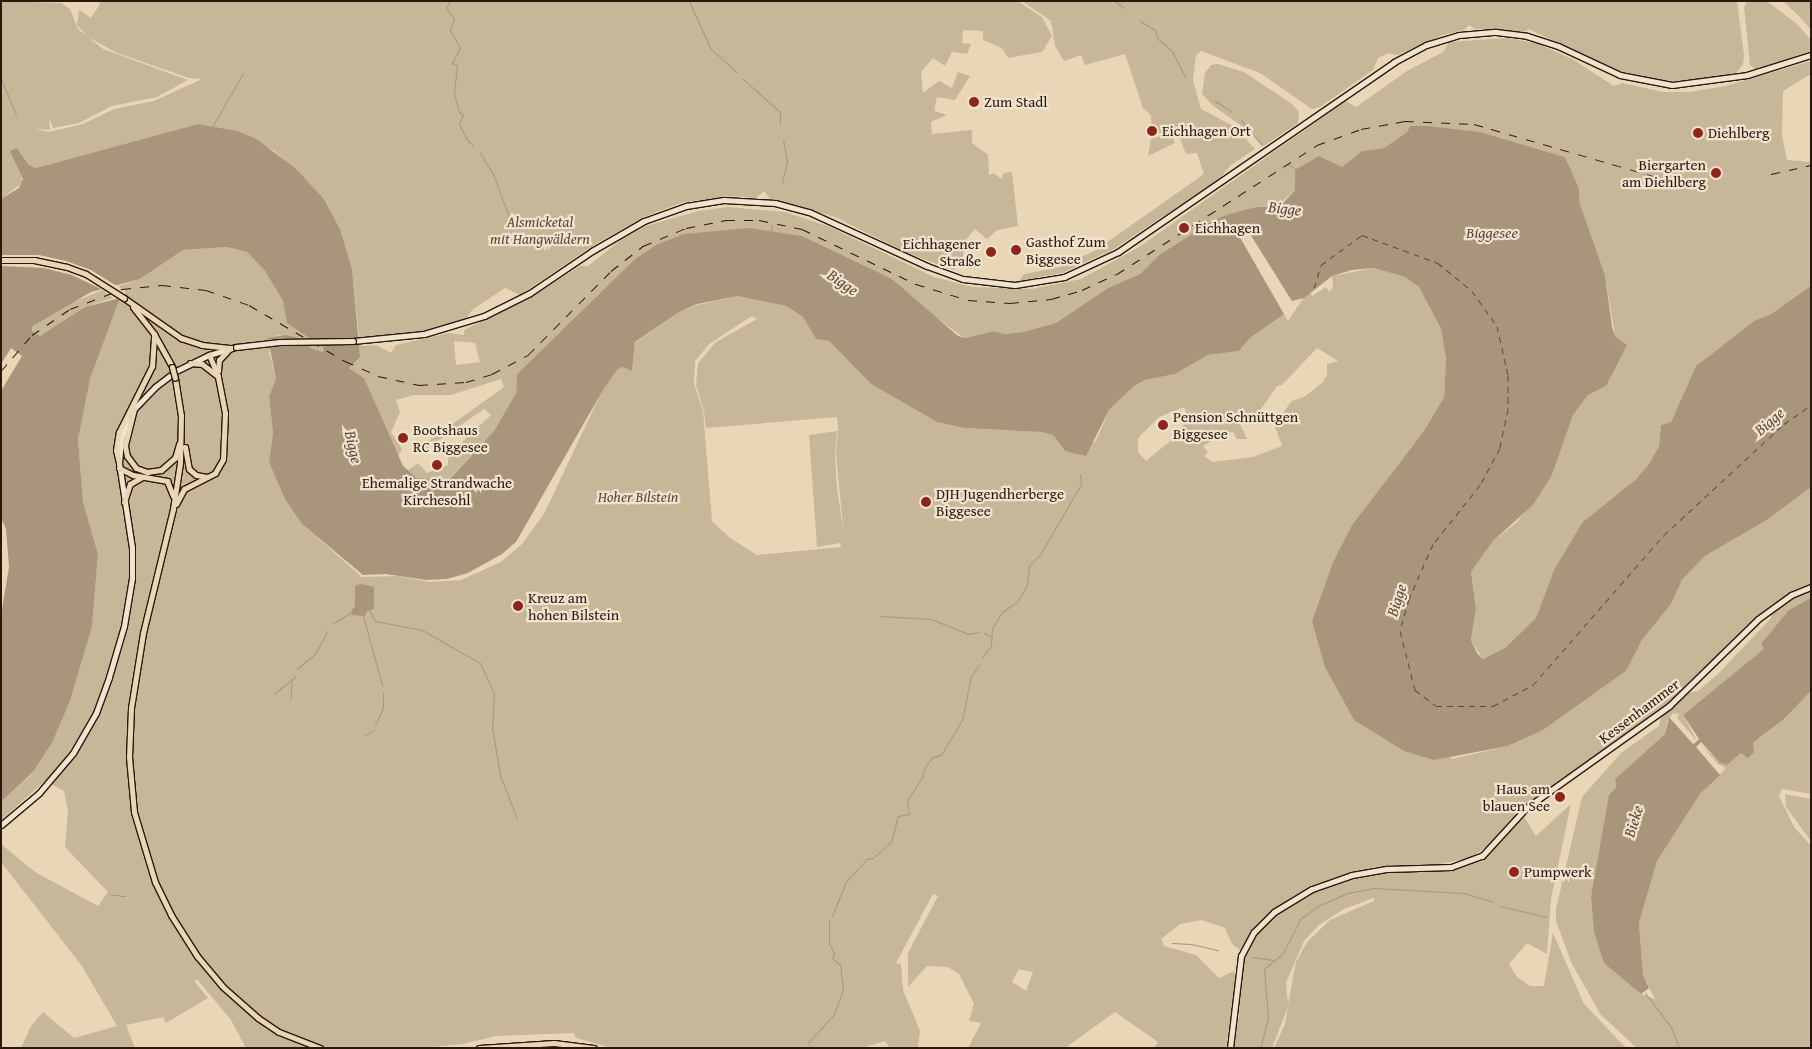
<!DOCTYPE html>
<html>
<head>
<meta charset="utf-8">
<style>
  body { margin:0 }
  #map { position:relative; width:1812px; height:1049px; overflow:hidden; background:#e8d6b6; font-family:"Gentium Book Plus",serif }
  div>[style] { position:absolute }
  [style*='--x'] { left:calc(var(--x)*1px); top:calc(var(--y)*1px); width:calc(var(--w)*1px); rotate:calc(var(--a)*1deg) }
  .green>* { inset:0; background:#c8b699 }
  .water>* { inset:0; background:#a8957c }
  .pier>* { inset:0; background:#e8d6b6 }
  .stream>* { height:1px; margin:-0.5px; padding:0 0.5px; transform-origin:0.5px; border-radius:0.5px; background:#a8957c }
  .ferry>* { height:1px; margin-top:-0.5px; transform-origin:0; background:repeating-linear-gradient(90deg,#5e4a38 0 6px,transparent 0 11px) }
  .roads { filter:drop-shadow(1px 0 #2c180b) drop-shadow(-1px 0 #2c180b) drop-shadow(0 1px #2c180b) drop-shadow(0 -1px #2c180b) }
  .secondary>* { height:5px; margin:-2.5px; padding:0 2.5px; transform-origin:2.5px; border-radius:2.5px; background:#f0e4d0 }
  .primary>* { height:5px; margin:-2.5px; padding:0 2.5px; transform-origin:2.5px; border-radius:2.5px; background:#e8d6b6 }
  .rail>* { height:1px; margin-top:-0.5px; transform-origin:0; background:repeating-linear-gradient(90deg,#2c180b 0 9px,transparent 0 18px) }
  .bridges { filter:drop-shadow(1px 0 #2c180b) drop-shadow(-1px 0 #2c180b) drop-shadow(0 1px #2c180b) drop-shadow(0 -1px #2c180b) }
  .secondary-bridge>* { height:5px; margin:-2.5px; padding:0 2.5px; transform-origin:2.5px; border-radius:2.5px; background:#f0e4d0 }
  .primary-bridge>* { height:5px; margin:-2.5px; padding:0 2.5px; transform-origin:2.5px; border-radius:2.5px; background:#e8d6b6 }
  .dots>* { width:14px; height:14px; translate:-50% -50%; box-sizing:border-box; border:2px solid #f0e4d0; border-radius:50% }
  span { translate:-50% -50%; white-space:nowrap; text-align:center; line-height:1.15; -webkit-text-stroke:4.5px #f0e4d0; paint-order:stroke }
  .poi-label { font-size:15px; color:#2c180b }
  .left { translate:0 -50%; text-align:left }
  .right { translate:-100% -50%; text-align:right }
  .park-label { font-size:15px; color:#5b4736; font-style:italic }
  .street-label { font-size:15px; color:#2c180b }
  .water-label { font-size:16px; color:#5e4a38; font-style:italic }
  .frame { position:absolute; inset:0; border:2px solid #2c180b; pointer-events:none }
</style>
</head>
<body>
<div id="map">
  <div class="green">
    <i style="clip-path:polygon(1px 1px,61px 3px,70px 9px,78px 29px,103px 49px,188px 80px,157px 97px,112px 106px,79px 123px,53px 128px,49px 117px,50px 130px,34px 129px,49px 132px,83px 124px,114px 109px,154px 101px,202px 79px,189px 78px,117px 53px,88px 37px,77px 25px,79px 10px,91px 18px,100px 4px,99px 1px,1018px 1px,1042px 17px,1052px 36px,1042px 52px,1008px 58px,1002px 48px,983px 40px,983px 31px,963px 30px,962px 43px,971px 44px,967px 54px,952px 52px,945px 66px,933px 58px,921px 72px,923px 93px,939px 81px,952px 88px,958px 72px,970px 76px,955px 100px,937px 97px,934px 111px,947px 115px,931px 122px,932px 134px,972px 130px,972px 143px,988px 155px,989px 175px,994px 173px,1001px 179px,1004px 173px,1012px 172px,1018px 226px,997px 230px,987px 239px,975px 229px,964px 242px,963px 256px,954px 270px,907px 253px,835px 217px,770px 199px,764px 191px,756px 198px,733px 196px,684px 202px,646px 216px,597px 243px,520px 295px,505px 288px,472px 310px,466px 319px,448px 326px,398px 336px,359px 337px,352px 269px,340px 229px,324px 199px,275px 151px,238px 131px,198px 124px,36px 168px,29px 165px,20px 151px,22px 183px,1px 199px)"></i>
    <i style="clip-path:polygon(1022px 1px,1737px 1px,1744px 55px,1743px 65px,1736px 73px,1688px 81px,1648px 80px,1608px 68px,1529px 29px,1523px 32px,1475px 29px,1469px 25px,1464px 30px,1443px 35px,1397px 55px,1388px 53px,1378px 58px,1373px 70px,1320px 107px,1312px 109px,1260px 73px,1201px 51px,1196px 55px,1193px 80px,1201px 109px,1235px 127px,1255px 149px,1231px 165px,1219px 179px,1114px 249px,1062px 273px,1019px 281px,1024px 274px,1060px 267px,1096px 250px,1204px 174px,1197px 153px,1186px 154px,1176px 128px,1152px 135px,1151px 115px,1143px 108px,1125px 54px,1085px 65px,1081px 55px,1064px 61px,1055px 46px,1051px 21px)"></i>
    <i style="clip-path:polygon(1747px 1px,1767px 1px,1797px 24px,1811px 40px,1811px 51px,1756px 70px,1750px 65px,1744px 7px)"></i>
    <i style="clip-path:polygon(1783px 1px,1811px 1px,1811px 30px,1800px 17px)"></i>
    <i style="clip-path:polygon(evenodd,1508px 38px,1539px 44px,1572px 59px,1614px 86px,1622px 83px,1663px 92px,1689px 92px,1726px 86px,1811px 61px,1811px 74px,1783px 91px,1782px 135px,1787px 160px,1811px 162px,1811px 286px,1771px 314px,1754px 321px,1696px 366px,1671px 422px,1661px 425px,1659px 446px,1649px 464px,1554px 570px,1536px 618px,1505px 648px,1483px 659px,1471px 640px,1476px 608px,1471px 572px,1493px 541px,1517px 522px,1552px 475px,1573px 415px,1588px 395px,1606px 386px,1615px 336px,1605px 275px,1580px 204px,1579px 188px,1565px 157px,1480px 132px,1410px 126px,1407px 132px,1384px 148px,1362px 151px,1342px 167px,1295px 190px,1277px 206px,1226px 216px,1209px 223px,1159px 255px,1140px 274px,1108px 288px,1056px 323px,1023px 332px,1005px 334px,994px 331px,964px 338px,904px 293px,892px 279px,635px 259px,517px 374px,516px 393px,494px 431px,447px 481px,439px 484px,432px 479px,417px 478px,408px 470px,418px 463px,427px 473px,448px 465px,448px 455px,491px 415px,484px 409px,423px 451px,419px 448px,504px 387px,501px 379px,451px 395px,413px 395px,396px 400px,400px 412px,391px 432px,402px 449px,397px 458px,364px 378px,349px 368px,360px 357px,359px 346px,376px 345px,391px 353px,396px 345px,449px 333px,464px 335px,464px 330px,535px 295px,580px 266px,588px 266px,622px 239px,646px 226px,698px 211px,728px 207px,785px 212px,830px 227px,934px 277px,972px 287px,1032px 289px,1081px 279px,1139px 247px,1346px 101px,1356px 107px,1407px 71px,1443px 52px,1449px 42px,1508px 38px,454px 341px,475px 343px,480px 362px,456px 365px,454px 341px)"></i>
    <i style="clip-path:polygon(1218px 64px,1244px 72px,1292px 104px,1299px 112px,1298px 123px,1262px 147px,1252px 133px,1213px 106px,1202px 94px,1205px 73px,1211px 65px)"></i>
    <i style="clip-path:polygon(1171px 133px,1175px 143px,1148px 156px,1151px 139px)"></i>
    <i style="clip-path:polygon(evenodd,227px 247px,247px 252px,265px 271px,283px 301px,288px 323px,324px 348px,323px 352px,313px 349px,296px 337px,278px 335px,269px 351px,276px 379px,269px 396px,273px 433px,269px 462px,302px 524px,362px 577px,397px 576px,430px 582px,461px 580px,501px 562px,522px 544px,544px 514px,603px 389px,617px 370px,622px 367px,632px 371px,635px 343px,679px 312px,697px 305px,738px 296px,786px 306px,803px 317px,816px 339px,829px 341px,871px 384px,937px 422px,964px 428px,1041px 432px,1053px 435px,1065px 451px,1096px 441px,1109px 410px,1134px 386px,1145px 380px,1175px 374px,1208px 355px,1239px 351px,1250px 338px,1284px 314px,1288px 321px,1306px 294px,1310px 292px,1312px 296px,1326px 287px,1329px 292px,1333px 288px,1332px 276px,1374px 268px,1405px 277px,1419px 287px,1441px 329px,1446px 359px,1444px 397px,1424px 431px,1352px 525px,1333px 562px,1312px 621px,1452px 759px,1508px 746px,1543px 730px,1626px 671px,1642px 640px,1671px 604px,1682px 580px,1705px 556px,1767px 520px,1811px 487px,1811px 598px,1761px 645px,1765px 649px,1683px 715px,1697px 741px,1677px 718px,1679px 714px,1673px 713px,1667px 721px,1665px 734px,1615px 779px,1616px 788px,1591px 897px,1594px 932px,1604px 962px,1641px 994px,1655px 999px,1643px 975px,1639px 923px,1657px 861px,1700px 794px,1726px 768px,1718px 764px,1699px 743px,1719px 762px,1732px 760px,1784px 719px,1811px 691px,1811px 794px,1782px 789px,1779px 796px,1794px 827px,1811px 846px,1811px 1048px,1637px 1048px,1601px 1015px,1572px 964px,1556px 921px,1556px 909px,1582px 797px,1621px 753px,1659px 726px,1661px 716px,1658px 711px,1559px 781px,1511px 819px,1492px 843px,1470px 858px,1440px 864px,1374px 867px,1314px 885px,1264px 917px,1240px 950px,1232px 944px,1225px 928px,1202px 920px,1180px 924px,1161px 939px,1164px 946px,1196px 955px,1219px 978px,1234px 971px,1236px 981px,1226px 1048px,1154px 1048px,1158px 1042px,1115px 1012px,1065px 1048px,968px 1048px,981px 1023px,969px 1021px,974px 1004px,959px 974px,948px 967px,927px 966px,908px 987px,908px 953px,938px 896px,933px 894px,896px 963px,901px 964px,903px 990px,920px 1031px,918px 1047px,890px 1048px,885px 1041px,861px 1048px,612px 1048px,576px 1038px,574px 1033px,496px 1036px,463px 1044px,420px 1048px,246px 1048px,231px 1020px,197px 979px,195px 982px,208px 998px,166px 1023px,163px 1017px,126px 1025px,135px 1048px,21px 1048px,31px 1026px,43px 1012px,74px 1038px,117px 1026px,82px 966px,1px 862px,1px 844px,35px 872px,98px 906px,108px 892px,65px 847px,68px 811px,64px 791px,45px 781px,1px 820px,1px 802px,32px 774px,52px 743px,70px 701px,92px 627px,98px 554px,83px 502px,78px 439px,80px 419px,90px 379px,120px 298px,126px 292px,118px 286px,140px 279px,183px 250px,227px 247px,752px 316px,757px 319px,716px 342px,698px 363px,696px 385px,704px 411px,706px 428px,837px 417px,838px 427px,836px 455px,844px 535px,837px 488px,835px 456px,837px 431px,809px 435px,817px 547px,840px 543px,841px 547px,757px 555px,730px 538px,712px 521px,703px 411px,694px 384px,695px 361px,709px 344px,752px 316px,227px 247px,1317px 348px,1338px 361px,1327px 364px,1327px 375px,1323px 382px,1304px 397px,1292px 401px,1274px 424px,1282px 446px,1253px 457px,1213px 462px,1204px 456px,1208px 452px,1203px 446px,1225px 433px,1233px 432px,1237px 439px,1247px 439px,1240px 424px,1252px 422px,1277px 386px,1282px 385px,1317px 348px,227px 247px,1184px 407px,1189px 419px,1169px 442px,1146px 461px,1138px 452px,1138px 438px,1159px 417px,1184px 407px,227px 247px,374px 587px,374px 609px,351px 611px,355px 606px,374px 587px,227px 247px,1773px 610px,1771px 618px,1718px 674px,1698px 691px,1688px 693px,1773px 610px,227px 247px,1019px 969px,1033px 972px,1026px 991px,1012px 982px,1019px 969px)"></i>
    <i style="clip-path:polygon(102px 290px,113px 298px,85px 307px,40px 336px,32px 331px,34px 326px,60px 308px)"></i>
    <i style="clip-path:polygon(1785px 794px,1811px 799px,1811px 841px,1786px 807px)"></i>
    <i style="clip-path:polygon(evenodd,1571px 804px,1551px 899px,1547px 954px,1527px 943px,1509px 964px,1517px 977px,1530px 986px,1544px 986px,1553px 933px,1584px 1004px,1626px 1048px,1274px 1048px,1285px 1024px,1288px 1007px,1272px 1048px,1232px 1048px,1239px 1017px,1241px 965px,1247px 948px,1258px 932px,1280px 912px,1314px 891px,1352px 877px,1384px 872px,1445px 870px,1483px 861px,1523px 815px,1536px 836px,1571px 804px,1374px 898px,1374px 901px,1330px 920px,1307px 942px,1296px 962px,1288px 1004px,1286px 983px,1304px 941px,1319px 925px,1344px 909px,1374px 898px)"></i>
  </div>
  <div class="water">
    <i style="clip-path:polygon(198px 124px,238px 131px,258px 140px,295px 168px,324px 199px,340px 229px,352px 269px,360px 357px,349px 368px,364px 378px,403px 466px,417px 478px,433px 479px,440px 485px,447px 482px,494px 431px,516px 393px,517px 374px,635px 259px,658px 244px,684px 234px,749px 228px,802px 236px,892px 279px,958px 336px,965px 338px,994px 331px,1005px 334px,1023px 332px,1056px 323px,1108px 288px,1140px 274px,1159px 255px,1209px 223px,1226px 215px,1257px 207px,1274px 207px,1284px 202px,1295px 190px,1295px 170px,1319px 156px,1342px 167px,1362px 151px,1384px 148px,1407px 132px,1410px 126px,1427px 126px,1480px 132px,1565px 157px,1579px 188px,1580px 204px,1605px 275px,1612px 327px,1615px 336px,1627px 345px,1606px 386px,1588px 395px,1573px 415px,1552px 475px,1533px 505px,1493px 541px,1471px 572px,1476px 608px,1471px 640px,1477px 653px,1483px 659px,1505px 648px,1536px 618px,1554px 570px,1582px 523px,1635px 480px,1649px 464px,1659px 446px,1661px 425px,1671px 422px,1696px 366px,1754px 321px,1771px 314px,1811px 286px,1811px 487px,1767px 520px,1705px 556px,1682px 580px,1671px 604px,1642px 640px,1626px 671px,1543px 730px,1508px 746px,1434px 760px,1404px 751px,1354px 720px,1325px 667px,1312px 621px,1333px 562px,1352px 525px,1424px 431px,1444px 397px,1446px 359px,1441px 329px,1419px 287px,1405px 277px,1374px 268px,1352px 270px,1332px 276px,1304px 298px,1292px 301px,1245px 226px,1238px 234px,1284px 314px,1250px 338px,1239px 351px,1208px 355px,1175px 374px,1145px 380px,1134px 386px,1109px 410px,1086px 456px,1065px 451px,1053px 435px,1041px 432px,964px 428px,937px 422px,871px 384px,829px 341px,816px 339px,803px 317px,786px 306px,738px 296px,697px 304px,679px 312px,635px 342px,632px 371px,622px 367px,617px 370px,603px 390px,516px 542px,502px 554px,468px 573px,447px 579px,426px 580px,386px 574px,363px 575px,302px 524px,285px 499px,269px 462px,273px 433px,269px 396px,276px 379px,268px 338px,285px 335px,296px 337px,313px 349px,323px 352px,324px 348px,287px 323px,283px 301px,265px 271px,247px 252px,227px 247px,183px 250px,140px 279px,91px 292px,33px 326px,32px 331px,40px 336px,85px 307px,120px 298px,90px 379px,78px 439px,83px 502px,98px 554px,92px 627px,70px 701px,52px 743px,33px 772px,1px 802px,1px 615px,9px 567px,6px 529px,1px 518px,1px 391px,22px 356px,11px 348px,1px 364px,1px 199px,19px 188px,23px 179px,10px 151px,17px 148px,29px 165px,36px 168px)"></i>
    <i style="clip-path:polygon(361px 584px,374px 587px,374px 609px,367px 611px,365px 616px,352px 615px,351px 611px,355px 606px,355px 586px)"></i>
    <i style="clip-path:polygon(1811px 598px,1811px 691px,1784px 719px,1753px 743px,1754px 752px,1748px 758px,1741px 753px,1727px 765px,1719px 762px,1701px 742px,1696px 747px,1720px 775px,1700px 794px,1657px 861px,1639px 923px,1643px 975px,1649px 988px,1641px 994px,1604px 963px,1594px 932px,1591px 897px,1609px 795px,1616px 788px,1615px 779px,1665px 734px,1669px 717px,1693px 744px,1695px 743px,1699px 739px,1683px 715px,1764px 649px,1761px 644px,1789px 610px)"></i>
  </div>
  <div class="pier">
    <i style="clip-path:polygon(1px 255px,39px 255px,66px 261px,91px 270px,120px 288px,105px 291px,72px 275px,44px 268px,1px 266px)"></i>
  </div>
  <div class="stream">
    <i style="--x:450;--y:1;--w:8;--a:120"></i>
    <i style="--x:446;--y:8;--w:14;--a:54"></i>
    <i style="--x:454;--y:19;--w:12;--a:110"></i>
    <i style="--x:450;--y:30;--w:21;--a:61"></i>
    <i style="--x:460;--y:48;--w:17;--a:118"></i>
    <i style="--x:452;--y:63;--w:5;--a:22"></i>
    <i style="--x:457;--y:65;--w:28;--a:96"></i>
    <i style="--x:454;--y:93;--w:20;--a:75"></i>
    <i style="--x:459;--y:112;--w:5;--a:37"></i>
    <i style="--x:463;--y:115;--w:10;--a:114"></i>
    <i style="--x:459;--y:124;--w:18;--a:63"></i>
    <i style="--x:467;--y:140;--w:9;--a:41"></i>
    <i style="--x:689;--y:1;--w:51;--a:65.9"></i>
    <i style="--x:710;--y:48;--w:36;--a:42"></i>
    <i style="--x:1115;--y:1;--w:11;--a:38"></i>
    <i style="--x:1140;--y:21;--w:17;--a:31"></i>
    <i style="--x:1155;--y:30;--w:8;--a:76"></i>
    <i style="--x:1157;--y:38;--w:20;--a:41"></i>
    <i style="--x:1172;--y:51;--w:30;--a:63"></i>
    <i style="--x:1;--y:79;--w:39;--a:67"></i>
    <i style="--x:743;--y:79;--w:50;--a:41.7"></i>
    <i style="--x:780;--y:112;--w:12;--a:90"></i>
    <i style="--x:1215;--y:101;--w:20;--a:33"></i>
    <i style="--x:1241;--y:120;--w:31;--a:50"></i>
    <i style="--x:212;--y:127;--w:62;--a:-60.1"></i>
    <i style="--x:480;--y:153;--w:25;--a:58"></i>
    <i style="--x:493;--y:174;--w:51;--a:69.4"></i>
    <i style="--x:1281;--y:168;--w:7;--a:-34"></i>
    <i style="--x:1287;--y:164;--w:10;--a:29"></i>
    <i style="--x:782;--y:183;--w:22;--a:-77"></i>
    <i style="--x:787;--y:162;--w:23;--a:-100"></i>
    <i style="--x:771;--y:231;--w:6;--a:-81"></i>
    <i style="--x:1041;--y:553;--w:80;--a:-59.9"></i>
    <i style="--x:1081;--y:484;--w:10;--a:-96"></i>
    <i style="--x:369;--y:610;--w:13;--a:61"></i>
    <i style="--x:375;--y:621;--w:48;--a:10.8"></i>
    <i style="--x:422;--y:630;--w:67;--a:29.6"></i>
    <i style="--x:480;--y:663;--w:33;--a:65"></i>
    <i style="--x:494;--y:693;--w:34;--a:93"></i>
    <i style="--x:492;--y:727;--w:49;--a:80.5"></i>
    <i style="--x:500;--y:775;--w:47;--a:68.9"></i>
    <i style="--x:363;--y:616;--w:72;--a:74.6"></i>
    <i style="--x:881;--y:616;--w:50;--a:3.4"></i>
    <i style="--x:931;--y:619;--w:40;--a:22"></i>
    <i style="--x:968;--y:634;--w:10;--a:-11"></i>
    <i style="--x:333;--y:623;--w:22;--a:-30"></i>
    <i style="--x:984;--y:633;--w:7;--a:27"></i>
    <i style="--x:982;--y:657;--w:14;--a:-51"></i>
    <i style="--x:991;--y:646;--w:17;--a:-87"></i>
    <i style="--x:992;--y:629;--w:20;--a:-60"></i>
    <i style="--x:1002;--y:612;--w:18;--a:-34"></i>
    <i style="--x:1017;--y:602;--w:20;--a:-60"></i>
    <i style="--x:1027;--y:585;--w:19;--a:-84"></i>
    <i style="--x:1029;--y:566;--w:16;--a:-45"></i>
    <i style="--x:297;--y:669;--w:23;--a:-40"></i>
    <i style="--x:315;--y:654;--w:27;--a:-62"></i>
    <i style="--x:274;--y:694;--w:28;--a:-39"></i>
    <i style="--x:290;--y:701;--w:21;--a:-85"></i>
    <i style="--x:375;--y:725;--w:19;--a:-65"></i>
    <i style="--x:383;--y:708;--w:15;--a:-90"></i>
    <i style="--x:365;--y:735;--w:10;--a:-29"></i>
    <i style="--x:111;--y:895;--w:7;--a:0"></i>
    <i style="--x:120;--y:896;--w:5;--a:0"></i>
    <i style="--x:1500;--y:906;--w:48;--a:13.2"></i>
    <i style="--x:832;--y:916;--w:37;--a:-68"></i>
    <i style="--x:846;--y:882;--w:31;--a:-48"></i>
    <i style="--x:867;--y:859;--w:6;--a:-9"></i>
    <i style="--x:873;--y:858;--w:24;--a:-42"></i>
    <i style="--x:891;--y:842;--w:27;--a:-75"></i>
    <i style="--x:898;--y:816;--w:11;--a:-10"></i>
    <i style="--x:909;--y:814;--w:13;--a:-99"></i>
    <i style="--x:907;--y:801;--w:28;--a:-58"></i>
    <i style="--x:922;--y:777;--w:13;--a:-72"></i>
    <i style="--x:926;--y:765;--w:11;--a:-49"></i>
    <i style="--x:933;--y:757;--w:8;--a:-14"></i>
    <i style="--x:941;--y:755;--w:41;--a:-59"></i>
    <i style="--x:962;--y:720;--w:45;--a:-78.4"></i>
    <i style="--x:971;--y:676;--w:15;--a:-53"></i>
    <i style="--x:1172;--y:943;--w:19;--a:3"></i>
    <i style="--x:1191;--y:944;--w:28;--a:13"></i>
    <i style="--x:1252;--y:957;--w:21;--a:8"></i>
    <i style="--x:1645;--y:993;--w:43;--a:52.6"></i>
    <i style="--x:1671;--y:1027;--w:22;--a:69"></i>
    <i style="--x:808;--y:1043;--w:39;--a:-48"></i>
    <i style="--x:834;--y:1014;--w:27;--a:-70"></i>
    <i style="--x:843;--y:989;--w:24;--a:-97"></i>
    <i style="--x:840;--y:965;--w:11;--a:-139"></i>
    <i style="--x:832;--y:958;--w:4;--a:-63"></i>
    <i style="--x:834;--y:954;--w:12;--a:-114"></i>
    <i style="--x:829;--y:943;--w:22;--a:-90"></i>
    <i style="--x:1260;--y:1048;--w:31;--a:-75"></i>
    <i style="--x:1268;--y:1018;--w:49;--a:-94.7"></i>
    <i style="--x:1264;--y:969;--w:25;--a:-40"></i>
    <i style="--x:1283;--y:953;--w:38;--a:-63"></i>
    <i style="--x:1300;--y:919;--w:22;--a:-36"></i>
    <i style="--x:1318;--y:906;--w:32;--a:-24"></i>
    <i style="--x:1347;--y:893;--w:27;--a:-10"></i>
    <i style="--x:1374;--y:888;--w:90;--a:3.2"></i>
    <i style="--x:1464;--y:893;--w:30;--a:17"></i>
  </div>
  <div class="ferry">
    <i style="--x:1314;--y:288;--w:24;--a:-73"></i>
    <i style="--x:1321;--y:265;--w:51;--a:-36.2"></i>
    <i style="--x:1362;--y:235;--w:81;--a:20.2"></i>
    <i style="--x:1438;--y:263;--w:44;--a:39.5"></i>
    <i style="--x:1472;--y:291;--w:43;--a:54.5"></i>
    <i style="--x:1497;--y:326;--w:50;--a:77.3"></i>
    <i style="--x:1508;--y:375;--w:34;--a:90"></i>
    <i style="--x:1508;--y:409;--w:40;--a:102"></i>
    <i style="--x:1500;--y:448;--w:42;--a:118.4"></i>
    <i style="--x:1480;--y:485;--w:75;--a:128.5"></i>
    <i style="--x:1433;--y:544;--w:60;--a:113.6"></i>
    <i style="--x:1409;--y:599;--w:33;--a:106"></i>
    <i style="--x:1400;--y:631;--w:61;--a:75.7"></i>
    <i style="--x:1415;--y:690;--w:26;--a:37"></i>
    <i style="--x:1436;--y:706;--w:57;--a:0"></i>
    <i style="--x:1493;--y:706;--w:45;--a:-27.7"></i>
    <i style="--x:1533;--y:685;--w:199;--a:-48.9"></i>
    <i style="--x:1664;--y:535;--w:163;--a:-42.8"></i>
    <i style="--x:1784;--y:424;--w:33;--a:-35"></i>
  </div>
  <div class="roads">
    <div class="secondary">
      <i style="--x:353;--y:341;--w:71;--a:-5.6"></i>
      <i style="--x:424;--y:334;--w:63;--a:-16.7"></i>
      <i style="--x:484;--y:316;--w:51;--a:-26.6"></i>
      <i style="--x:530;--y:293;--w:75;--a:-34.1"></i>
      <i style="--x:592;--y:251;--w:60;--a:-30"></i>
      <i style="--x:644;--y:221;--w:45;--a:-19.7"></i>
      <i style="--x:686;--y:206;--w:38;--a:-9"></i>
      <i style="--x:724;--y:200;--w:51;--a:3.4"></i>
      <i style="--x:775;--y:203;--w:35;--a:15"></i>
      <i style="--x:809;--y:212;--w:130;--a:24.6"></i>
      <i style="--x:927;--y:266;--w:38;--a:20"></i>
      <i style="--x:963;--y:279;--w:52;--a:6.6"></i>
      <i style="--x:1015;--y:285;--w:50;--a:-9.3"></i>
      <i style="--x:1064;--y:277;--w:60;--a:-24.8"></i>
      <i style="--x:1118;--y:252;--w:335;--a:-34.5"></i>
      <i style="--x:1394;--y:62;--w:36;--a:-28"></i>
      <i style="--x:1426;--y:45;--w:34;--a:-17"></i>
      <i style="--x:1459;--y:35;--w:37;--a:-5"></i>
      <i style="--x:1496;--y:32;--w:31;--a:7"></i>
      <i style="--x:1527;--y:36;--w:33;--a:18"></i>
      <i style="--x:1558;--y:46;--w:68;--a:25.1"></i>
      <i style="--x:1620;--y:75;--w:53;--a:10.9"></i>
      <i style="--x:1672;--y:85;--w:76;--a:-7.6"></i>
      <i style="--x:1747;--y:75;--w:67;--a:-17.4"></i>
      <i style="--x:132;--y:411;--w:33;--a:-46"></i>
      <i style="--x:155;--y:387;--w:26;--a:-37"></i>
      <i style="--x:176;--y:371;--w:37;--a:-26"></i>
      <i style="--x:209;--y:355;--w:28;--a:-17"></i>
      <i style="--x:1;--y:825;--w:50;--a:-40.1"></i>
      <i style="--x:39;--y:793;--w:52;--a:-49.6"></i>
      <i style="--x:73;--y:753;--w:46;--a:-60.1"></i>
      <i style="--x:96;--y:713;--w:38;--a:-70"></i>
      <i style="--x:109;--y:677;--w:53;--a:-73.6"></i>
      <i style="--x:124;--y:626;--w:49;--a:-80.5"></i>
      <i style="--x:132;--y:578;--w:30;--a:-90"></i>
      <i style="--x:132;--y:548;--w:86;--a:-98.7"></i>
      <i style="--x:119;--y:463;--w:23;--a:-85"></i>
      <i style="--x:121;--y:440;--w:22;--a:-72"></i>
      <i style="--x:1230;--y:1048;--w:93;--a:-83.2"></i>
      <i style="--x:1241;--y:956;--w:27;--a:-62"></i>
      <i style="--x:1254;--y:932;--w:28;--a:-45"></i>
      <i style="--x:1274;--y:912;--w:44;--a:-31.2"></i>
      <i style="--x:1312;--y:889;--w:42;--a:-19.3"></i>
      <i style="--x:1352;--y:875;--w:36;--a:-10"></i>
      <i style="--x:1387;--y:869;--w:64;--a:-1.8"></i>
      <i style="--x:1451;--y:867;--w:33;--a:-20"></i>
      <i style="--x:1482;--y:856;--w:65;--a:-47.5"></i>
      <i style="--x:1526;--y:808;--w:176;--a:-35.5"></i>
      <i style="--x:1669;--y:706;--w:124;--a:-44.3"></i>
      <i style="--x:1758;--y:619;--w:41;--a:-36"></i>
      <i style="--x:1791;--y:595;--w:22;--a:-22"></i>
    </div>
    <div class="primary">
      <i style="--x:124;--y:298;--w:70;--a:35.1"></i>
      <i style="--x:181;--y:338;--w:22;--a:18"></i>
      <i style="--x:202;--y:345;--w:28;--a:6"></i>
      <i style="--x:133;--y:307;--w:34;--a:52"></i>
      <i style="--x:154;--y:334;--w:38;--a:61"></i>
      <i style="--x:190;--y:363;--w:12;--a:5"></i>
      <i style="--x:202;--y:364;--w:18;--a:38"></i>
      <i style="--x:218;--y:371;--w:11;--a:-85"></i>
      <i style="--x:219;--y:360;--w:16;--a:-47"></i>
      <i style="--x:175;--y:378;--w:37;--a:81"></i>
      <i style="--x:181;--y:415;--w:48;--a:91.2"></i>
      <i style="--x:180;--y:463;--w:47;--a:98.7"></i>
      <i style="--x:173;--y:509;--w:128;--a:103.6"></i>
      <i style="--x:143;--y:633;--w:76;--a:99.1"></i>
      <i style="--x:131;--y:708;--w:49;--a:92.3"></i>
      <i style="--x:129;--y:757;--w:55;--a:84.8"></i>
      <i style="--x:134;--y:812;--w:73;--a:73.3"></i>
      <i style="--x:155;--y:882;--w:37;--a:64"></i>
      <i style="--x:171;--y:915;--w:49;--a:57.6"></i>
      <i style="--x:197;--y:956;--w:40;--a:50"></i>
      <i style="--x:223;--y:987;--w:47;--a:41.5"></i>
      <i style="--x:258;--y:1018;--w:25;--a:34"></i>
      <i style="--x:279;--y:1032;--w:44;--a:21.3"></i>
      <i style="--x:134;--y:409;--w:38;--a:104"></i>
      <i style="--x:125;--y:446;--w:10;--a:79"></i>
      <i style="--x:127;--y:456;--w:15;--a:53"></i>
      <i style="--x:136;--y:468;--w:12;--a:20"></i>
      <i style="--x:147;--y:472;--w:14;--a:-8"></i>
      <i style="--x:161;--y:470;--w:18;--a:-41"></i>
      <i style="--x:175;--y:458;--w:15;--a:-74"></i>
      <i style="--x:185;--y:447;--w:22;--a:80"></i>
      <i style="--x:189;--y:469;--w:9;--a:41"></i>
      <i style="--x:196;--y:475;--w:11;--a:10"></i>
      <i style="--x:119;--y:463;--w:13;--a:-103"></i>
      <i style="--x:116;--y:450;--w:18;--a:-81"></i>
      <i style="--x:119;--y:432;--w:74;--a:-63.4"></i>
      <i style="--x:152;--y:366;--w:32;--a:-86"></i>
      <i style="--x:119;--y:468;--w:16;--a:27"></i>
      <i style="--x:133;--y:475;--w:35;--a:10"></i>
      <i style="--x:167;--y:481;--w:16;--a:68"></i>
      <i style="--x:124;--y:502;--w:19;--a:-72"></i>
      <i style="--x:130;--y:484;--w:14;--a:-30"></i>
      <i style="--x:176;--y:504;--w:17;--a:-62"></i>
      <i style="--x:184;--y:489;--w:35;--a:-27"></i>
      <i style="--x:215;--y:473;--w:16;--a:-60"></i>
      <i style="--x:223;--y:459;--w:46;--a:-87.5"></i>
      <i style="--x:225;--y:413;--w:38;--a:-101"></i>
      <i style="--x:218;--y:376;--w:23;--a:-113"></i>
      <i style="--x:479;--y:1048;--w:75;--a:-3.8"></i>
      <i style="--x:554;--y:1043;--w:40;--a:7.1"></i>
    </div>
  </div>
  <div class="rail">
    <i style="--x:1771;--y:174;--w:41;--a:-12.7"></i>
    <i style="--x:1;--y:371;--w:48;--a:-49.3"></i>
    <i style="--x:32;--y:335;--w:46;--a:-34.4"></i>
    <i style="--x:70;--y:309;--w:56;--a:-21"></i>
    <i style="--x:122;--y:289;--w:40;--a:-5.7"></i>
    <i style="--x:162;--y:285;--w:44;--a:6.5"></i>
    <i style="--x:206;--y:290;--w:46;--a:19.2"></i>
    <i style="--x:249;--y:305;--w:111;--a:30.3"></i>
    <i style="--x:345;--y:361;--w:36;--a:24"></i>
    <i style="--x:378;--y:376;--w:42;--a:12.4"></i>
    <i style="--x:419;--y:385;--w:47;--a:-3.7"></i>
    <i style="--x:466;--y:382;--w:27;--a:-17"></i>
    <i style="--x:492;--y:374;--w:41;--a:-27.8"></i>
    <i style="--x:528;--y:355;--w:118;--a:-45.3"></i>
    <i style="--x:611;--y:271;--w:41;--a:-38"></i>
    <i style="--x:643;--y:246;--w:47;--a:-22.7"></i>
    <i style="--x:686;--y:228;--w:41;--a:-11.3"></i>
    <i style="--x:726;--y:220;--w:33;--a:0"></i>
    <i style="--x:759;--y:220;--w:44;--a:11.8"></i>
    <i style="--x:802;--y:229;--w:127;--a:25.8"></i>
    <i style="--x:916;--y:284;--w:54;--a:17.1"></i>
    <i style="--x:968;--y:300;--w:42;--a:4.1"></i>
    <i style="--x:1010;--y:303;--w:41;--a:-5.6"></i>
    <i style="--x:1051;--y:299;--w:32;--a:-16"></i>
    <i style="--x:1082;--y:290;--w:38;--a:-25"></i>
    <i style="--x:1117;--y:274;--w:238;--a:-32.8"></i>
    <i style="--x:1317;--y:145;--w:47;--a:-20"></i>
    <i style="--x:1361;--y:129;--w:45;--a:-10.3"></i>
    <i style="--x:1405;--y:121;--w:69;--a:2.5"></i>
    <i style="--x:1474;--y:124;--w:186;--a:16.2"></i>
  </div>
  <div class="bridges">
    <div class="secondary-bridge">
      <i style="--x:236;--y:347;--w:44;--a:-6.5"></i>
      <i style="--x:280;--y:342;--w:73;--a:-0.8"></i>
    </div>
    <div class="primary-bridge">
      <i style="--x:1;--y:260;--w:33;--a:0"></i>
      <i style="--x:34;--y:260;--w:34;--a:12"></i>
      <i style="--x:67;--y:267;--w:20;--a:20"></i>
      <i style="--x:86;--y:274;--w:45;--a:32.3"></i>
      <i style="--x:172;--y:367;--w:11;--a:75"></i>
    </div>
  </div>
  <div class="dots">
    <i style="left:974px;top:102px;background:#8f2418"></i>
    <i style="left:1152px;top:131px;background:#8f2418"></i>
    <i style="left:1698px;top:133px;background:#8f2418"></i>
    <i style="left:1716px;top:173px;background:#8f2418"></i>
    <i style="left:1184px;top:228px;background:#8f2418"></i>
    <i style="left:1016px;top:250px;background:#8f2418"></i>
    <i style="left:991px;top:252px;background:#8f2418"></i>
    <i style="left:1163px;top:425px;background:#8f2418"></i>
    <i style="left:403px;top:438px;background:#8f2418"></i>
    <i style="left:437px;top:465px;background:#8f2418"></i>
    <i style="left:926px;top:502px;background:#8f2418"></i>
    <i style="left:518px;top:606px;background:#8f2418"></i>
    <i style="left:1560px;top:797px;background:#8f2418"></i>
    <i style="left:1514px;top:872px;background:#8f2418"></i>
  </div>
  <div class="poi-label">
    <span class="left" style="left:984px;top:102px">Zum Stadl</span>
    <span class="left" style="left:1162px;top:131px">Eichhagen Ort</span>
    <span class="left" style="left:1708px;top:133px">Diehlberg</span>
    <span class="right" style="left:1706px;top:173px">Biergarten<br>am Diehlberg</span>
    <span class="left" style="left:1195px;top:228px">Eichhagen</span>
    <span class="left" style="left:1026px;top:250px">Gasthof Zum<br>Biggesee</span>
    <span class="right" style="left:981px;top:252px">Eichhagener<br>Straße</span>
    <span class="left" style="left:1173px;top:425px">Pension Schnüttgen<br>Biggesee</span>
    <span class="left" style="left:413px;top:438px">Bootshaus<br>RC Biggesee</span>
    <span style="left:437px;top:491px">Ehemalige Strandwache<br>Kirchesohl</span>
    <span class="left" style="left:936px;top:502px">DJH Jugendherberge<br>Biggesee</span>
    <span class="left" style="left:528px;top:606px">Kreuz am<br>hohen Bilstein</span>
    <span class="right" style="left:1550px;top:797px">Haus am<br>blauen See</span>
    <span class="left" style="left:1524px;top:872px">Pumpwerk</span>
  </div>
  <div class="park-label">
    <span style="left:540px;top:230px">Alsmicketal<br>mit Hangwäldern</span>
    <span style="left:638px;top:497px">Hoher Bilstein</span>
  </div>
  <div class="street-label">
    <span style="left:1639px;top:711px;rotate:-37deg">Kessenhammer</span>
  </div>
  <div class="water-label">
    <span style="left:1285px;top:208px;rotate:7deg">Bigge</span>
    <span style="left:1492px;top:232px">Biggesee</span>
    <span style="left:843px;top:282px;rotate:34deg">Bigge</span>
    <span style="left:1769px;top:421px;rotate:-41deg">Bigge</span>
    <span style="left:354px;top:447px;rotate:78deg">Bigge</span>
    <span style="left:1396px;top:600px;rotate:-72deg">Bigge</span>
    <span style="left:1633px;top:821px;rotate:-73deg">Bieke</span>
  </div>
  <div class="frame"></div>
</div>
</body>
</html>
